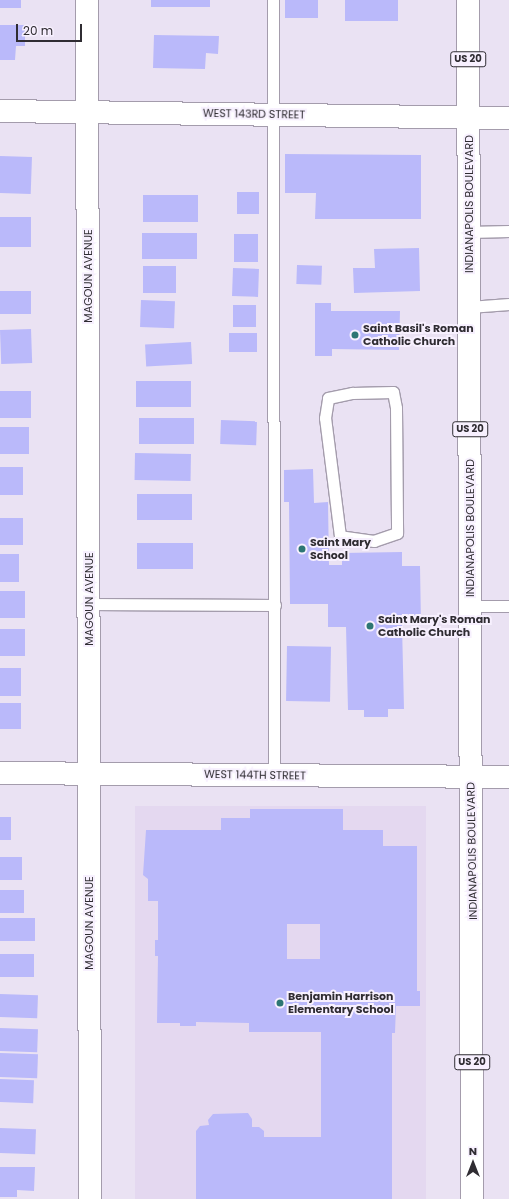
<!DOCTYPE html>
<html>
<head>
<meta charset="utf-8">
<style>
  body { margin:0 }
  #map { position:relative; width:509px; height:1199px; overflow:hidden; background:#eae2f3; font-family:Poppins,sans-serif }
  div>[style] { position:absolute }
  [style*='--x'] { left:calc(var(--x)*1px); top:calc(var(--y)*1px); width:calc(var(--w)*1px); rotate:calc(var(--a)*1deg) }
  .built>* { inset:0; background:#e4d8f0; transform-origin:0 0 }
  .building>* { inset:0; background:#bab9fa; transform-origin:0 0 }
  .roads { filter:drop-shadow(1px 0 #a49cac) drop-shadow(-1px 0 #a49cac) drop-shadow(0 1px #a49cac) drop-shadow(0 -1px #a49cac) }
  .lane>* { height:11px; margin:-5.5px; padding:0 5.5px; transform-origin:5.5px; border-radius:5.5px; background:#fff }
  .street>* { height:22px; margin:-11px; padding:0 11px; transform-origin:11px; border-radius:11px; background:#fff }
  .primary>* { height:22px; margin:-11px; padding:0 11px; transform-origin:11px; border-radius:11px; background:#fff }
  .dots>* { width:11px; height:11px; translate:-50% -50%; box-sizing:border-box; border:2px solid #f7f0fe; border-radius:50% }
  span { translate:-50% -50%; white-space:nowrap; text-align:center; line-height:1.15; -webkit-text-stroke:4px #f7f0fe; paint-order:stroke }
  .shield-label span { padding:1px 3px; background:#f7f0fe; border:1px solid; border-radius:3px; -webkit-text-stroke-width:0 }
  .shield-label { font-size:10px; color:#2f2c32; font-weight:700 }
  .street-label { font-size:11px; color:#2f2c32 }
  .poi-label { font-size:11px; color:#2f2c32; font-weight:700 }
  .left { translate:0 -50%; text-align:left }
  .north { position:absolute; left:453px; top:1143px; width:40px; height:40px; -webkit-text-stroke:3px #f7f0fe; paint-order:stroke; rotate:0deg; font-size:11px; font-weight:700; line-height:16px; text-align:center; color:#2f2c32 }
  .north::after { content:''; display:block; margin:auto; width:14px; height:18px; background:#2f2c32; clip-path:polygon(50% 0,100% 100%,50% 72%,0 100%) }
  .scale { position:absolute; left:16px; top:24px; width:66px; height:18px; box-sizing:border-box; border:2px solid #2f2c32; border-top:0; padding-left:5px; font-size:12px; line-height:14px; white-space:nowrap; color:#2f2c32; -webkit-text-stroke:3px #f7f0fe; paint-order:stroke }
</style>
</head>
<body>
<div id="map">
  <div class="built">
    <i style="left:135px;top:806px;width:291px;height:393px"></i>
  </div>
  <div class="building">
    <i style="left:0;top:0;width:21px;height:8px"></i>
    <i style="left:151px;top:0;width:59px;height:7px"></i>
    <i style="left:285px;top:0;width:33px;height:18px"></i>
    <i style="left:345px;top:0;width:53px;height:21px"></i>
    <i style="clip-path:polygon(0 25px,25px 25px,25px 46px,16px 46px,15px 60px,0 60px)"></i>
    <i style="clip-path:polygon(154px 35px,219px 36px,218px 54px,206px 53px,205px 69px,153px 68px)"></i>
    <i style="clip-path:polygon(285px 154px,421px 155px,421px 219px,315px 219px,316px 193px,285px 193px)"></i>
    <i style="left:0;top:156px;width:32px;height:37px;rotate:2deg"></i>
    <i style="left:259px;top:192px;width:22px;height:22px;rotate:90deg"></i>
    <i style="left:143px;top:195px;width:55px;height:27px"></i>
    <i style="left:0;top:217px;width:31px;height:30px"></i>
    <i style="left:142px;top:233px;width:55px;height:26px"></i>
    <i style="left:234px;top:234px;width:24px;height:28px"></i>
    <i style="clip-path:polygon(419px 248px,420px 291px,354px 293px,353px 268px,375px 268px,374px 249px)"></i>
    <i style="left:297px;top:265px;width:25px;height:19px;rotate:2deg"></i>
    <i style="left:143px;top:266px;width:33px;height:27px"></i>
    <i style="left:233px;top:268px;width:26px;height:28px;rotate:2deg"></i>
    <i style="left:0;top:291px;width:31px;height:23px"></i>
    <i style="left:141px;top:300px;width:34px;height:27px;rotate:2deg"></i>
    <i style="clip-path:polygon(315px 303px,331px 303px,331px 311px,400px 311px,399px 350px,332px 349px,332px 356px,315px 356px)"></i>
    <i style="left:233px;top:305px;width:23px;height:22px"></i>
    <i style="left:31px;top:329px;width:34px;height:31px;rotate:88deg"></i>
    <i style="left:229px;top:333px;width:28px;height:19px"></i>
    <i style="left:191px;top:342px;width:22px;height:46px;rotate:87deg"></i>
    <i style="left:136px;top:381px;width:55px;height:26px"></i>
    <i style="left:0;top:391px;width:31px;height:27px"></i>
    <i style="left:139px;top:418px;width:55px;height:26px"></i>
    <i style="left:221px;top:420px;width:36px;height:24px;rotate:2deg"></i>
    <i style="left:0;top:427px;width:29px;height:27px"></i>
    <i style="left:135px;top:453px;width:56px;height:27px;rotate:1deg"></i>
    <i style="left:0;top:467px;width:23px;height:28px"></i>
    <i style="clip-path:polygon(313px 469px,314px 503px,328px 502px,329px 565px,342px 565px,342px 553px,402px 552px,402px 566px,420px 566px,421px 625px,402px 625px,404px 709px,388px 709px,388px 717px,364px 717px,364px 710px,348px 710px,346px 627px,328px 627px,328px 604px,290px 604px,289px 502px,284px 502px,284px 470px)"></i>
    <i style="left:137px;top:494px;width:55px;height:26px"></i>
    <i style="left:0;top:518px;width:23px;height:27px"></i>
    <i style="left:137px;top:543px;width:56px;height:26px"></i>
    <i style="left:0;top:554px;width:19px;height:28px"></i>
    <i style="left:0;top:591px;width:25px;height:27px"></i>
    <i style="left:0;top:629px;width:25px;height:27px"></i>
    <i style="left:287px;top:646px;width:44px;height:55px;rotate:1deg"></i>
    <i style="left:21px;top:668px;width:28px;height:21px;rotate:90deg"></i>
    <i style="left:0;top:703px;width:21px;height:26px"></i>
    <i style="clip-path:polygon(evenodd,250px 809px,343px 809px,343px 830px,383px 830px,383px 846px,417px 846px,417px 991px,420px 991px,420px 1006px,396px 1006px,395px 1033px,392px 1033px,392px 1199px,196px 1199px,196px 1131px,200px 1126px,209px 1125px,208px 1120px,213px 1114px,248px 1113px,252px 1119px,252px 1127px,259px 1127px,264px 1131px,264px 1137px,321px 1137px,321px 1032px,249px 1032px,249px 1023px,196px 1022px,196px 1026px,180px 1026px,180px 1023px,157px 1023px,158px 956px,155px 956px,155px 940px,158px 940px,158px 901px,148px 901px,148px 879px,143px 875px,146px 830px,221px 830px,221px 818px,250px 818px,250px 809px,287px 924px,320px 924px,320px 959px,287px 959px,287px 924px)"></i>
    <i style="left:0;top:817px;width:11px;height:23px"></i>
    <i style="left:0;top:857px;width:22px;height:23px"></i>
    <i style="left:0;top:890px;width:24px;height:23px"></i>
    <i style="left:0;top:918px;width:35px;height:23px"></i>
    <i style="left:0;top:954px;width:34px;height:23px"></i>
    <i style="left:0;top:994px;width:38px;height:23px;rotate:2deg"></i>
    <i style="left:0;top:1028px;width:38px;height:23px;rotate:2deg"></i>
    <i style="left:0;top:1053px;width:38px;height:24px;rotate:2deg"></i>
    <i style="left:0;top:1079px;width:34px;height:23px;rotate:2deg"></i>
    <i style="left:0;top:1128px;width:36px;height:25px;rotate:2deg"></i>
    <i style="clip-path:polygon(0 1167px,35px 1167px,34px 1191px,17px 1190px,17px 1197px,0 1197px)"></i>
  </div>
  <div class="roads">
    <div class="lane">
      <i style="--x:273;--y:0;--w:775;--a:89.93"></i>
      <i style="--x:469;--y:232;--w:40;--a:-1.4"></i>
      <i style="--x:469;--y:307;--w:40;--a:-4.3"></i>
      <i style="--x:393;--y:392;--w:16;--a:79"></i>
      <i style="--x:396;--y:408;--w:125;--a:89.5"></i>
      <i style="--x:397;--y:533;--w:24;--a:161"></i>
      <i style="--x:374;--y:541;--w:34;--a:-172"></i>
      <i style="--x:340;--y:536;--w:119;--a:-97.2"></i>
      <i style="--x:325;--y:418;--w:20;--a:-81"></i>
      <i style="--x:328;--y:398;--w:25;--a:-12"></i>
      <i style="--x:352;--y:393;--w:41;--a:-1.4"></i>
      <i style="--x:89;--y:604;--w:186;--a:0.3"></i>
      <i style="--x:470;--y:606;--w:39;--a:0"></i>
    </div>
    <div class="street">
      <i style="--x:87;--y:0;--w:1199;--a:89.86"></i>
      <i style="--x:0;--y:111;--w:509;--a:0.79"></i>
      <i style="--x:0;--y:773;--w:509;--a:0.45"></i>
    </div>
    <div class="primary">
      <i style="--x:468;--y:0;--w:1199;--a:89.81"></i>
    </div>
  </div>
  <div class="dots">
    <i style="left:355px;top:335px;background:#2d7674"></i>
    <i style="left:302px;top:549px;background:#2d7674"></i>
    <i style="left:370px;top:626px;background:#2d7674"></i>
    <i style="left:280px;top:1003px;background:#2d7674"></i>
  </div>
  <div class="shield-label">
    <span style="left:468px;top:59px">US 20</span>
    <span style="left:470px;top:429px">US 20</span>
    <span style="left:472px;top:1062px">US 20</span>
  </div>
  <div class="street-label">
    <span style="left:254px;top:114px;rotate:1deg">WEST 143RD STREET</span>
    <span style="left:469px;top:204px;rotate:-90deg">INDIANAPOLIS BOULEVARD</span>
    <span style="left:88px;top:276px;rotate:-90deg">MAGOUN AVENUE</span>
    <span style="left:470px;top:528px;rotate:-90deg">INDIANAPOLIS BOULEVARD</span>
    <span style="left:89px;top:599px;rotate:-90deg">MAGOUN AVENUE</span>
    <span style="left:255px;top:775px;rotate:1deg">WEST 144TH STREET</span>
    <span style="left:472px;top:851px;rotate:-91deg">INDIANAPOLIS BOULEVARD</span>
    <span style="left:89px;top:923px;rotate:-90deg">MAGOUN AVENUE</span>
  </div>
  <div class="poi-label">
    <span class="left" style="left:363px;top:335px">Saint Basil's Roman<br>Catholic Church</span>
    <span class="left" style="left:310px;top:549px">Saint Mary<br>School</span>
    <span class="left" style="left:378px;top:626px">Saint Mary's Roman<br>Catholic Church</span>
    <span class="left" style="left:288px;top:1003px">Benjamin Harrison<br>Elementary School</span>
  </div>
  <div class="north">N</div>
  <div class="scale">20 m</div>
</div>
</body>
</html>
